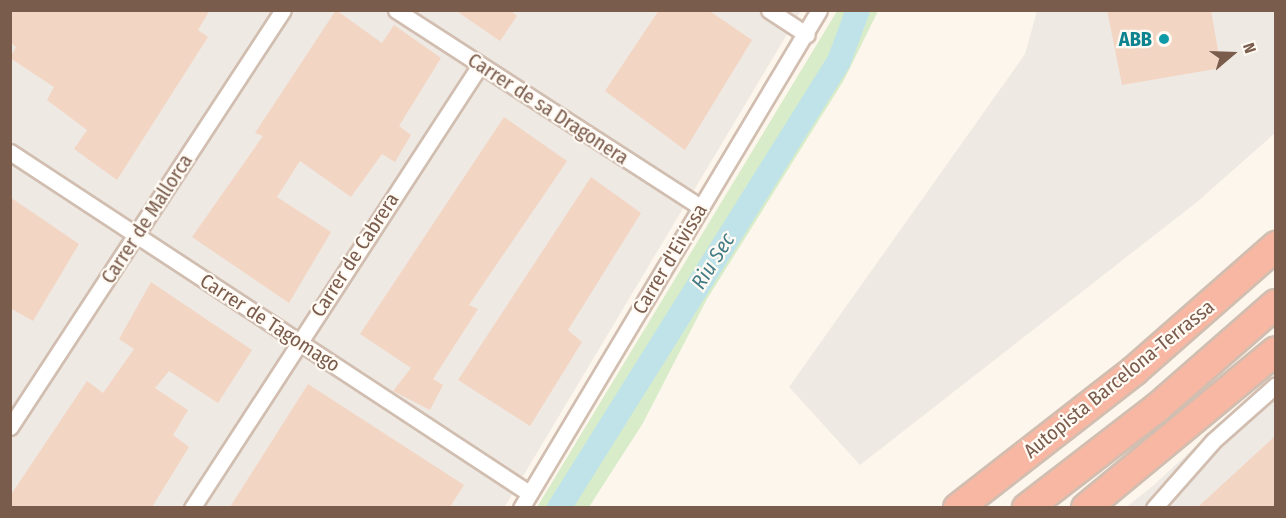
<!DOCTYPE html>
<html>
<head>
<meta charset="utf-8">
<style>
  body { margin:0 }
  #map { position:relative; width:1286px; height:518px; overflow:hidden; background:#fdf6ec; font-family:"Fira Sans Condensed",sans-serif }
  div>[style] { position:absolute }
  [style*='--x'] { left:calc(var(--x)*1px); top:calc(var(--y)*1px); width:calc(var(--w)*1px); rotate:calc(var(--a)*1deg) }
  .industrial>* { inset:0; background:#efe9e4 }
  .green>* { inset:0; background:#d8ecc9 }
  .river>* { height:24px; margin:-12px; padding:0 12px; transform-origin:12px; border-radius:12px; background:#bfe3e8 }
  .building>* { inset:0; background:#f3d5c3 }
  .roads { filter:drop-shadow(2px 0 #d1beb0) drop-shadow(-2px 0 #d1beb0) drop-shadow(0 2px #d1beb0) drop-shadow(0 -2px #d1beb0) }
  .minor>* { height:15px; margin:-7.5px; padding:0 7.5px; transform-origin:7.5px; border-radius:7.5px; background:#fff }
  .motorway>* { height:28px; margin:-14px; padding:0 14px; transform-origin:14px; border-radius:14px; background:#f7b7a3 }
  .dots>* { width:16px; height:16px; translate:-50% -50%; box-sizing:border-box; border:3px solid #fffaf3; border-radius:50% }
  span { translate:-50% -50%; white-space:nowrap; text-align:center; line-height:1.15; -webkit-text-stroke:4.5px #fffaf3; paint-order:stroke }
  .culture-label { font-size:20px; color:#0d838f; font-weight:700 }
  .right { translate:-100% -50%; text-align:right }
  .street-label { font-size:20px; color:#7a5c4d }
  .water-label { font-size:21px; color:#437c86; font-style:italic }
  .frame { position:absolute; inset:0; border:12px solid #7a5c4d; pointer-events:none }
  .north { position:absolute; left:1202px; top:24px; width:60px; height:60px; -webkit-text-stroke:4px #fffaf3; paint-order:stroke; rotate:71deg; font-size:16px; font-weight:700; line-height:24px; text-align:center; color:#7a5c4d }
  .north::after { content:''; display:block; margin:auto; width:21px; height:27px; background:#7a5c4d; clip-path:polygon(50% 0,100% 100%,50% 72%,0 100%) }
</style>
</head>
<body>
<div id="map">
  <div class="industrial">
    <i style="clip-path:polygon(10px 11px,801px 11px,504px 508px,11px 507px)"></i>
    <i style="clip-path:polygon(1037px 11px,1275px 11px,1275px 133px,1197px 202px,860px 465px,789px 387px,1025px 54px)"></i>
    <i style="clip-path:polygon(1275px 373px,1275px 507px,1125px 508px,1154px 485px)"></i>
  </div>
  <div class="green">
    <i style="clip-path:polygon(837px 11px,878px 11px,844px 80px,707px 299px,643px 423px,589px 507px,537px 507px)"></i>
  </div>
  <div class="river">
    <i style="--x:559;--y:508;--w:527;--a:-57.94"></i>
    <i style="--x:839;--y:61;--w:54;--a:-69.6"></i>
  </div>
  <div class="building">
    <i style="clip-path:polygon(10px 10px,210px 10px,198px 30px,208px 37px,117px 180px,74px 149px,87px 130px,47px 100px,54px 87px,10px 58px,16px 47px,10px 42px)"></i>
    <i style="clip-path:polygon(336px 10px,382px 43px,394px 25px,441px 58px,399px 126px,411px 135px,395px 162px,382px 154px,351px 197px,300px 161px,277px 197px,331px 232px,289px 303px,192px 237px,263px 136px,255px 133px)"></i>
    <i style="clip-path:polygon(455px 10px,510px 10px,517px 16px,500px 41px)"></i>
    <i style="clip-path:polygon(659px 10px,708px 10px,752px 40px,685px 150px,605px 91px)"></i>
    <i style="clip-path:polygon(1107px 10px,1211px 10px,1221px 68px,1122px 85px)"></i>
    <i style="clip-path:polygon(504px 117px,567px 161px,469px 305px,478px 309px,433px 379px,443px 385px,430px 410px,393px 391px,411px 368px,360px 334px)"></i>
    <i style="clip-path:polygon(591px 177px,641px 213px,568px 330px,582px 342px,530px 426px,458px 380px)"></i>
    <i style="clip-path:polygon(10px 197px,79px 244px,33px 321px,10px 308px)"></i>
    <i style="clip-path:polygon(151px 282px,252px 350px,218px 403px,169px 371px,155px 388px,188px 410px,173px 435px,189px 447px,152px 507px,10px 507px,10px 496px,87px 381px,103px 393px,134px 349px,119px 339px)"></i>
    <i style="clip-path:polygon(308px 384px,464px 485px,450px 507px,230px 507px)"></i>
    <i style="clip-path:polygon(1275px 436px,1275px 507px,1198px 507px)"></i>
  </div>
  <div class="roads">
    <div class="minor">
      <i style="--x:396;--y:10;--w:362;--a:32.9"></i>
      <i style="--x:769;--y:10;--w:45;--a:33.3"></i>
      <i style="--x:10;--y:152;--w:621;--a:33.31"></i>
      <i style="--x:10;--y:427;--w:498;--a:-56.8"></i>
      <i style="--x:192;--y:508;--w:528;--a:-56.97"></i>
      <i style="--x:521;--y:508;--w:580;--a:-59.1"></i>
      <i style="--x:1154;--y:508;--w:89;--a:-48.6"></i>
      <i style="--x:1213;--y:441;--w:84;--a:-41.6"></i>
    </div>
    <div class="motorway">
      <i style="--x:958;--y:508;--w:224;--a:-37.9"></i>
      <i style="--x:1135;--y:370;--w:188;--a:-41.3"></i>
      <i style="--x:1027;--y:508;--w:164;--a:-37.6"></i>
      <i style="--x:1157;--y:408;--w:158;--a:-41.2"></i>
      <i style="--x:1086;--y:508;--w:246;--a:-39.6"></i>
    </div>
  </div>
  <div class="dots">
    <i style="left:1164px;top:39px;background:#0f9aa8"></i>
  </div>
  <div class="culture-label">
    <span class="right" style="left:1152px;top:39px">ABB</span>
  </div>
  <div class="street-label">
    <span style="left:548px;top:109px;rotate:33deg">Carrer de sa Dragonera</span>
    <span style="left:147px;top:219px;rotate:-57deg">Carrer de Mallorca</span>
    <span style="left:355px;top:255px;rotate:-57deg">Carrer de Cabrera</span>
    <span style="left:670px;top:259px;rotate:-59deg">Carrer d'Eivissa</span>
    <span style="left:270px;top:323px;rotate:33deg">Carrer de Tagomago</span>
    <span style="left:1119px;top:379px;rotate:-39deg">Autopista Barcelona-Terrassa</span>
  </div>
  <div class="water-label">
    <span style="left:713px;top:261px;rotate:-58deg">Riu Sec</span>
  </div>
  <div class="frame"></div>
  <div class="north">N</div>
</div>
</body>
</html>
